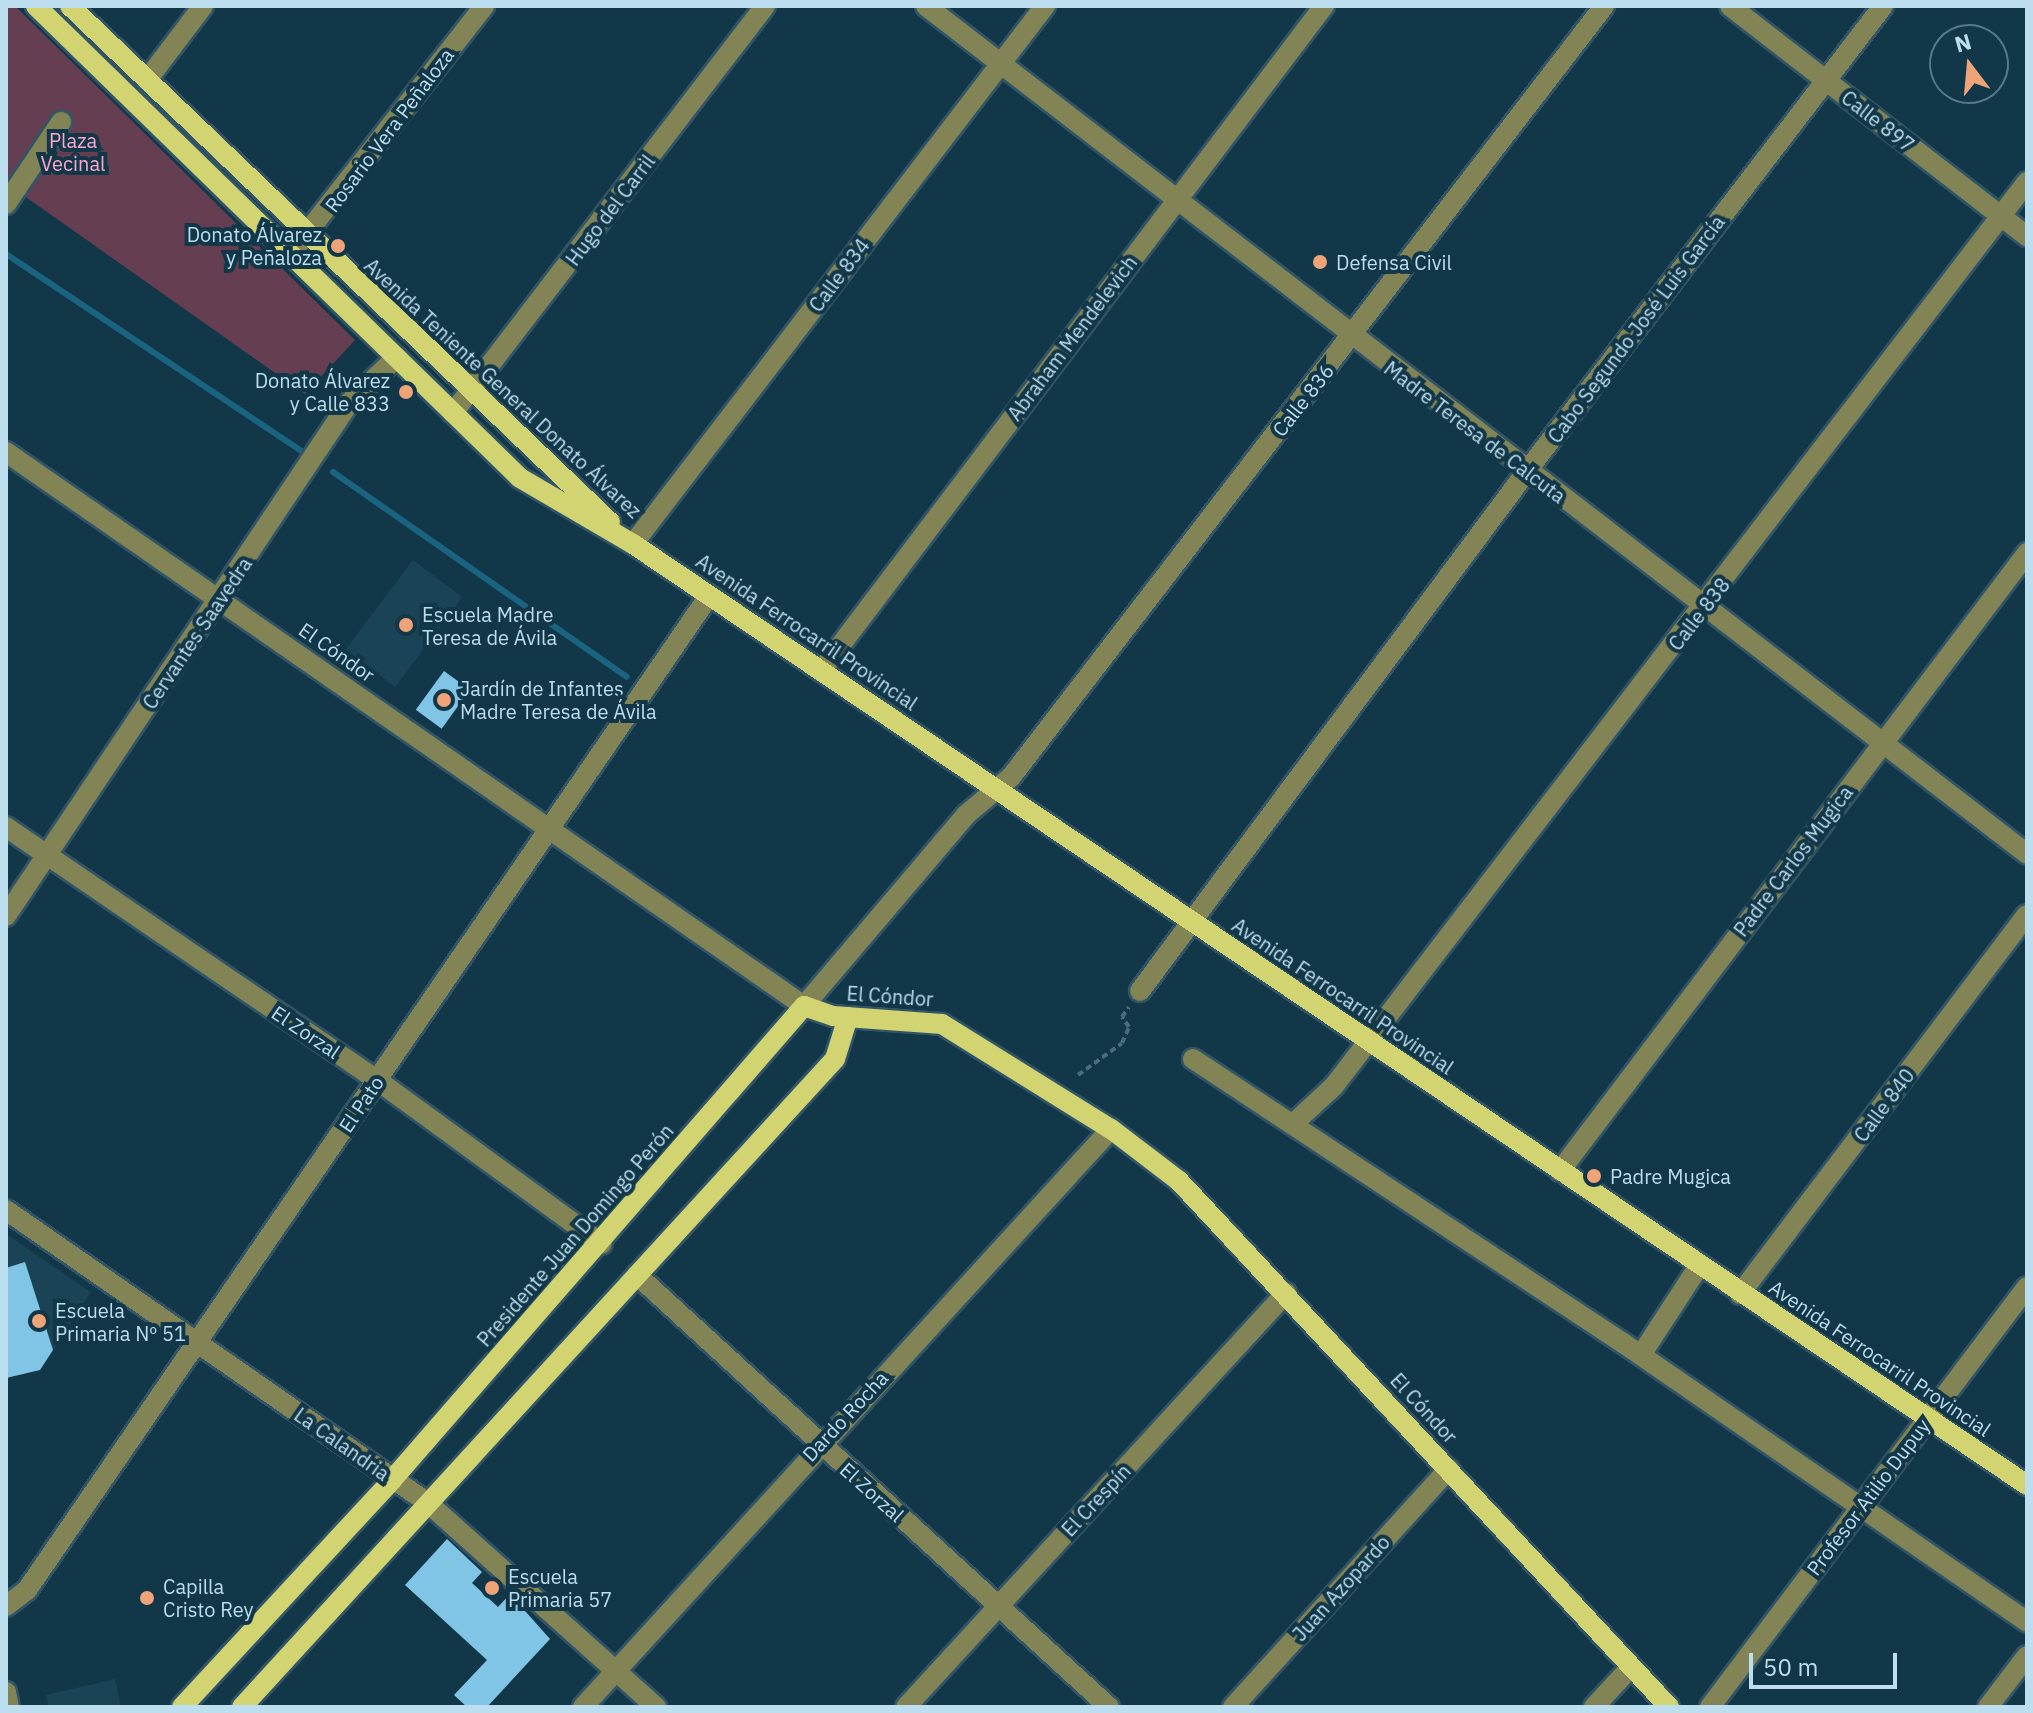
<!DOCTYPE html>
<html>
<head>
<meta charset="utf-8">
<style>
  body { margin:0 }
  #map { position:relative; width:2033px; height:1713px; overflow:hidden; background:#123748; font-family:"IBM Plex Sans",sans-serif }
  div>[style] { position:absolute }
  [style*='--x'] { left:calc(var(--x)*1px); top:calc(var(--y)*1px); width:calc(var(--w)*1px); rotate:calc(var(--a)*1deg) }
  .built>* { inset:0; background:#1a4456; transform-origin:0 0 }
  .green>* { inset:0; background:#653f51 }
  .stream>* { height:6px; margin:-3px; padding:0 3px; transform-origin:3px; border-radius:3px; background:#1a6481 }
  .building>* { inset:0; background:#80c5e6; transform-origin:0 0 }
  .path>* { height:4px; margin-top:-2px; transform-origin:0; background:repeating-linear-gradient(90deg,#496d7e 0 6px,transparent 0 10px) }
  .roads { filter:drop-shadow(2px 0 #315566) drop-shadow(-2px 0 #315566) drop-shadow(0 2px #315566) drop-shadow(0 -2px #315566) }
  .minor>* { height:20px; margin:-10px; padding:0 10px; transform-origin:10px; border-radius:10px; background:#828456 }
  .major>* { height:20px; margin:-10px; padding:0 10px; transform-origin:10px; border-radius:10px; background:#d1d471 }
  .dots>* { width:22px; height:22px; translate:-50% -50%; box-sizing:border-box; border:4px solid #123748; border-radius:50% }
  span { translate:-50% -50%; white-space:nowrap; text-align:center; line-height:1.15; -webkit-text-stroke:8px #123748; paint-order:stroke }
  .street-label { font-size:20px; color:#bddeef }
  .park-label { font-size:20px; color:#fca5ce }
  .poi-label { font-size:20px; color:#bddeef }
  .right { translate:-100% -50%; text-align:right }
  .left { translate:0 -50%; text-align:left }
  .frame { position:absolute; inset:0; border:8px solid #bddeef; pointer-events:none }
  .north { position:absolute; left:1929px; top:24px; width:80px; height:80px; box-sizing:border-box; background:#123748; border:2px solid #567a8b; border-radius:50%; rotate:344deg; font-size:22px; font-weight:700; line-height:32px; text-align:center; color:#bddeef }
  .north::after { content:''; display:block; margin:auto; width:28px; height:36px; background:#efa378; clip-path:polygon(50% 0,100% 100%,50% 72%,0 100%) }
  .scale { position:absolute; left:1749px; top:1653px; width:148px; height:36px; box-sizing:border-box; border:4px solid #bddeef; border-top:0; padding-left:10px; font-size:24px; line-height:28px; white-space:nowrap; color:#bddeef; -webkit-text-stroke:6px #123748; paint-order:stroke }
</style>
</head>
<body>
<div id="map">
  <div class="built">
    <i style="left:413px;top:560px;width:62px;height:112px;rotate:37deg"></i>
    <i style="clip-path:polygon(6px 1234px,91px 1292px,40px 1370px,6px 1378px)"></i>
    <i style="clip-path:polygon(115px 1679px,121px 1707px,49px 1707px,46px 1695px)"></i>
  </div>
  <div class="green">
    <i style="clip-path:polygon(6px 6px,15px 6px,355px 340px,305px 394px,6px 183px)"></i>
  </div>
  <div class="stream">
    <i style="--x:6;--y:254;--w:361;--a:33.7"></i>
    <i style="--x:333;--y:472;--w:358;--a:34.9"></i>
  </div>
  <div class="building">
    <i style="left:444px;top:671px;width:32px;height:48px;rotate:36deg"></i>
    <i style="clip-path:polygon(25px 1262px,53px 1350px,40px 1370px,6px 1378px,6px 1268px)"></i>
    <i style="clip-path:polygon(447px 1539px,482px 1572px,472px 1583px,498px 1607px,510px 1594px,550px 1639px,487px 1707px,467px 1707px,454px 1695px,487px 1660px,405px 1585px)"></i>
  </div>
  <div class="path">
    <i style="--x:1078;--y:1075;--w:54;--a:-36"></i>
    <i style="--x:1122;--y:1043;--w:17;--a:-66"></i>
    <i style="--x:1129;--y:1027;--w:12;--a:-125"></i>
    <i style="--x:1122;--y:1017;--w:12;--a:-55"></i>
  </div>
  <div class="roads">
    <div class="minor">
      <i style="--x:926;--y:6;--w:1390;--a:37.6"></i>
      <i style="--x:1730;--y:6;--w:376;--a:37.8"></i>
      <i style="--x:147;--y:80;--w:93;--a:-52.9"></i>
      <i style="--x:6;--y:204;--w:99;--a:-56.1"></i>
      <i style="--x:292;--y:252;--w:312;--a:-52"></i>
      <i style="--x:453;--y:413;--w:513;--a:-52.53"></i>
      <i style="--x:6;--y:452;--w:971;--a:34.77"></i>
      <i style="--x:804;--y:1006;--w:250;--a:-49.7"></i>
      <i style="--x:966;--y:815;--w:59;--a:-40.2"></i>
      <i style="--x:1011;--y:777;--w:973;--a:-52.43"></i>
      <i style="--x:633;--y:544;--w:678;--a:-52.56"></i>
      <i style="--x:821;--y:671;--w:834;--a:-52.9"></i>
      <i style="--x:6;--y:827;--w:449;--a:34.3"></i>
      <i style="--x:377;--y:1080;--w:278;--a:36.1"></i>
      <i style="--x:6;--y:916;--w:617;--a:-56.23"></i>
      <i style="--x:349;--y:403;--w:66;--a:-43.8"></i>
      <i style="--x:1140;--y:991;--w:648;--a:-53.34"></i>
      <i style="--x:1527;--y:471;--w:586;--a:-52.56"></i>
      <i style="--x:1193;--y:1059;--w:515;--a:33.44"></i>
      <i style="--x:1623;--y:1343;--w:491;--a:34.6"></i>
      <i style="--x:1294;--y:1123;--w:54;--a:-42.8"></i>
      <i style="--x:1334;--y:1086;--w:1139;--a:-52.53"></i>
      <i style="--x:1560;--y:1171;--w:775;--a:-52.92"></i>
      <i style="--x:6;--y:1210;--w:514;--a:34.77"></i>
      <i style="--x:428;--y:1503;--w:306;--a:41.8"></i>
      <i style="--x:637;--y:1275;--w:640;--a:42.47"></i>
      <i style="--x:1740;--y:1294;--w:475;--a:-52.9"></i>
      <i style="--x:1641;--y:1355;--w:106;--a:-56.9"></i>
      <i style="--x:6;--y:1606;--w:26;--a:-37"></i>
      <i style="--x:27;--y:1590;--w:1205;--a:-55.55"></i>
      <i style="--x:6;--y:1692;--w:15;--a:79"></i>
      <i style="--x:583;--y:1707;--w:783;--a:-47.59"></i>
      <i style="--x:906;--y:1707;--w:562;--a:-47.45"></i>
      <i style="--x:1233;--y:1707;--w:321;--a:-47.8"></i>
      <i style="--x:1594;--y:1707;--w:54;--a:-47.2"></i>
      <i style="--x:1710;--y:1707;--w:526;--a:-52.96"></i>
      <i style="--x:1988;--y:1707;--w:64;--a:-52.6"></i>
    </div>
    <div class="major">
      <i style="--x:36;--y:6;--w:676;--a:44.28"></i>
      <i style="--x:520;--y:478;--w:131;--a:30.3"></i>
      <i style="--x:633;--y:544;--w:1682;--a:34.02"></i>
      <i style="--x:70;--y:6;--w:747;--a:43.7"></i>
      <i style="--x:182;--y:1707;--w:309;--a:-47.2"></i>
      <i style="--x:392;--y:1480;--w:628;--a:-49"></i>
      <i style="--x:804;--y:1006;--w:31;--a:19"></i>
      <i style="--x:833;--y:1016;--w:109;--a:4.2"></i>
      <i style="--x:942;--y:1024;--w:199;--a:31.9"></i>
      <i style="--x:1111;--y:1129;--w:86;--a:37.4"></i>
      <i style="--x:1179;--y:1181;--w:719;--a:47.03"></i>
      <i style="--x:242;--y:1707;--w:878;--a:-47.54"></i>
      <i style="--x:835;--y:1059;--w:44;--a:-72.8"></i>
    </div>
  </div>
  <div class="dots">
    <i style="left:338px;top:246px;background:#efa378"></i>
    <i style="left:1320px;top:262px;background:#efa378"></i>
    <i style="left:406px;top:392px;background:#efa378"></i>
    <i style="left:406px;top:625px;background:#efa378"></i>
    <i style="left:444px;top:700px;background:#efa378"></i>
    <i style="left:1594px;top:1176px;background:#efa378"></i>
    <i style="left:39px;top:1321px;background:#efa378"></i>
    <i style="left:492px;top:1588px;background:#efa378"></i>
    <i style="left:147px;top:1598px;background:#efa378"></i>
  </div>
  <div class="street-label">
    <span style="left:1878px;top:121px;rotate:38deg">Calle 897</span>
    <span style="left:389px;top:130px;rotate:-53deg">Rosario Vera Peñaloza</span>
    <span style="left:610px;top:210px;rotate:-53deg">Hugo del Carril</span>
    <span style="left:839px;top:275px;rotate:-53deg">Calle 834</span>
    <span style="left:1636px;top:329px;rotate:-53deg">Cabo Segundo José Luis García</span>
    <span style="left:1072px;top:338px;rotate:-53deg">Abraham Mendelevich</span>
    <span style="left:503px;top:388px;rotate:43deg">Avenida Teniente General Donato Álvarez</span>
    <span style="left:1303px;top:400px;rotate:-52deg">Calle 836</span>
    <span style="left:1475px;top:432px;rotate:37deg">Madre Teresa de Calcuta</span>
    <span style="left:1699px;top:614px;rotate:-52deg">Calle 838</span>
    <span style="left:807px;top:632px;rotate:34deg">Avenida Ferrocarril Provincial</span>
    <span style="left:197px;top:633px;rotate:-56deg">Cervantes Saavedra</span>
    <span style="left:337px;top:652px;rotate:35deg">El Cóndor</span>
    <span style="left:1793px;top:861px;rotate:-53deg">Padre Carlos Mugica</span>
    <span style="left:890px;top:996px;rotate:4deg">El Cóndor</span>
    <span style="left:1343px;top:996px;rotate:34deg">Avenida Ferrocarril Provincial</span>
    <span style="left:306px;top:1032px;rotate:34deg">El Zorzal</span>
    <span style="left:361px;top:1104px;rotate:-56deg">El Pato</span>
    <span style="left:1884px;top:1105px;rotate:-53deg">Calle 840</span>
    <span style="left:575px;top:1235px;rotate:-49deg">Presidente Juan Domingo Perón</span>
    <span style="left:1880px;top:1358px;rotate:34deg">Avenida Ferrocarril Provincial</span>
    <span style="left:1424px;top:1408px;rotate:47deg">El Cóndor</span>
    <span style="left:845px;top:1416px;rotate:-47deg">Dardo Rocha</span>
    <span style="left:342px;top:1444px;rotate:35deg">La Calandria</span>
    <span style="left:872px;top:1492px;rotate:42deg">El Zorzal</span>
    <span style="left:1868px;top:1497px;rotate:-53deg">Profesor Atilio Dupuy</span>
    <span style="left:1096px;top:1500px;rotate:-47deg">El Crespín</span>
    <span style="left:1341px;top:1588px;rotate:-48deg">Juan Azopardo</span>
  </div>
  <div class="park-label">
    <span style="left:73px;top:152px">Plaza<br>Vecinal</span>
  </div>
  <div class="poi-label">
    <span class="right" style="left:322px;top:246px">Donato Álvarez<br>y Peñaloza</span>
    <span class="left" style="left:1336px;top:262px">Defensa Civil</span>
    <span class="right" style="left:390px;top:392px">Donato Álvarez<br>y Calle 833</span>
    <span class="left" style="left:422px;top:626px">Escuela Madre<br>Teresa de Ávila</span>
    <span class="left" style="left:460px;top:700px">Jardín de Infantes<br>Madre Teresa de Ávila</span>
    <span class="left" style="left:1610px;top:1176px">Padre Mugica</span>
    <span class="left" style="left:55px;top:1322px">Escuela<br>Primaria Nº 51</span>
    <span class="left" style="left:508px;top:1588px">Escuela<br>Primaria 57</span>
    <span class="left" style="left:163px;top:1598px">Capilla<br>Cristo Rey</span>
  </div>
  <div class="frame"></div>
  <div class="north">N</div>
  <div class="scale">50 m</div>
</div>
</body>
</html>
